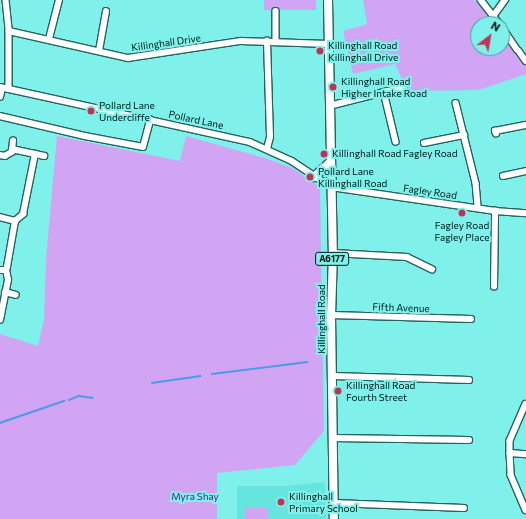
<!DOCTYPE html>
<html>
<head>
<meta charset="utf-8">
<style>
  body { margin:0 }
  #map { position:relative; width:526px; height:519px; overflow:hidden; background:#7ff1ea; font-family:Commissioner,sans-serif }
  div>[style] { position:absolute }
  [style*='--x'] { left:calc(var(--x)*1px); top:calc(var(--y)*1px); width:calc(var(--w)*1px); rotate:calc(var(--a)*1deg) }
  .built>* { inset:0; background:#64e5dd }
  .green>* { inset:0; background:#d2a5f4; transform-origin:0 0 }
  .stream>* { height:1.5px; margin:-0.75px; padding:0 0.75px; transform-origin:0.75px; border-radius:0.75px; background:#4d9be5 }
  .roads { filter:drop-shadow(1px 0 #25635f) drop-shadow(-1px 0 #25635f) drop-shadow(0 1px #25635f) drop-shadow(0 -1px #25635f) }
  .minor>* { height:5.5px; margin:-2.75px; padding:0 2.75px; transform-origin:2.75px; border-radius:2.75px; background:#fff }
  .highway>* { height:8px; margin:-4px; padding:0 4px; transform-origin:4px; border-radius:4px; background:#fff }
  .dots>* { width:11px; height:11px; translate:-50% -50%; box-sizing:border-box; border:2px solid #7ff1ea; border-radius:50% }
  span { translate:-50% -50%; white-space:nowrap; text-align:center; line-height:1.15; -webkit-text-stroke:4px #7ff1ea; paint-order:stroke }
  .shield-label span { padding:1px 3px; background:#7ff1ea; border:1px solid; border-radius:3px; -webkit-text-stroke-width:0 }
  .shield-label { font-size:9px; color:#011917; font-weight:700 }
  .street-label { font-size:10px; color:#011917 }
  .poi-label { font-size:10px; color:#011917 }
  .left { translate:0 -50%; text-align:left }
  .park-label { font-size:10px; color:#58137d }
  .north { position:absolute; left:470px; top:16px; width:40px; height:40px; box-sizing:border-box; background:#7ff1ea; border:1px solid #4d9b96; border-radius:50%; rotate:31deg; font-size:11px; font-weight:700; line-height:16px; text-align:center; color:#011917 }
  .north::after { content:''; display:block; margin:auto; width:14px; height:18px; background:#c13259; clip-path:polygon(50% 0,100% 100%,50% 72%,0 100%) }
</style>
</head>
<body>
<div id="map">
  <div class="built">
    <i style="clip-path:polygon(325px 482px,326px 519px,237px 519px,237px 486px,286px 486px)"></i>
  </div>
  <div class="green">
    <i style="left:264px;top:0;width:52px;height:10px"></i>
    <i style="clip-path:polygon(363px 0,474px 0,496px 24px,478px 24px,478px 48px,502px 48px,502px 33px,526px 66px,526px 74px,479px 90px,407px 91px,395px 64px,353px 74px,343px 31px,367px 24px)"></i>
    <i style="clip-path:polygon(57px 136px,180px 161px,186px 136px,265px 158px,292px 168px,320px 187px,324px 431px,295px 465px,217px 473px,217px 519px,0 519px,0 334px,38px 346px,44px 319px,46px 258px)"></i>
    <i style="left:245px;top:508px;width:23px;height:11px"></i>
  </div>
  <div class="stream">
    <i style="--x:212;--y:374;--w:96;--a:-7.2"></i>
    <i style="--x:152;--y:383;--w:49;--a:-8.1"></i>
    <i style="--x:69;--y:400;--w:11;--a:-22"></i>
    <i style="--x:79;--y:396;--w:14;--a:8"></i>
    <i style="--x:0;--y:423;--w:68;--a:-19"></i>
  </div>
  <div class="roads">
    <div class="minor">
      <i style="--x:6;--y:0;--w:31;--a:84"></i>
      <i style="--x:9;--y:31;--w:58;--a:90"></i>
      <i style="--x:481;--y:0;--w:31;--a:52"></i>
      <i style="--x:276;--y:11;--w:30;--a:90"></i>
      <i style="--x:494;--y:15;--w:19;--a:-54"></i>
      <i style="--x:502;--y:27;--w:27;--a:56"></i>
      <i style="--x:9;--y:31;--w:122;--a:12.8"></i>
      <i style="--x:128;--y:58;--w:114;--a:-8.6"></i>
      <i style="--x:241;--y:41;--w:87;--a:2"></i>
      <i style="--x:49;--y:39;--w:40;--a:-75.6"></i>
      <i style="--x:99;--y:51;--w:40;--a:-80"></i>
      <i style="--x:519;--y:51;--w:12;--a:55"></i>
      <i style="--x:0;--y:87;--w:256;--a:12.4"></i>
      <i style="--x:250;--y:142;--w:46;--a:24.3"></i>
      <i style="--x:292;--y:161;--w:47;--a:33.7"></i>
      <i style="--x:331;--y:187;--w:166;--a:8.3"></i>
      <i style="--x:495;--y:211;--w:31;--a:4"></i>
      <i style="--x:384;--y:92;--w:51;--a:76.5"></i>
      <i style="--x:0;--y:97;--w:9;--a:-77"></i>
      <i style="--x:456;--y:103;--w:82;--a:76"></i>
      <i style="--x:476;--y:183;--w:25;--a:85"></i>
      <i style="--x:329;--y:106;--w:77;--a:-14.2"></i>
      <i style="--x:0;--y:116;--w:87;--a:13.2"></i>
      <i style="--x:85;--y:136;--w:59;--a:10.7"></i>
      <i style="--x:143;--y:147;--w:28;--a:-75"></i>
      <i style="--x:496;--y:134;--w:3;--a:-108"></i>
      <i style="--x:495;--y:131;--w:32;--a:-11"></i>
      <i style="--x:424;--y:143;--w:41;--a:-11.3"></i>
      <i style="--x:12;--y:149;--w:33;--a:12"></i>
      <i style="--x:267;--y:149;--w:12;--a:-76"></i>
      <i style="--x:270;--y:137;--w:96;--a:-91.8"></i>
      <i style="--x:0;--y:155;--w:5;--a:11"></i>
      <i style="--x:5;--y:156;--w:8;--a:-30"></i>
      <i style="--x:12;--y:152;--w:11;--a:-85"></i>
      <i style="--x:503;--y:176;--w:24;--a:-12"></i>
      <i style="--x:0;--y:217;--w:16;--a:15"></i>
      <i style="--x:333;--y:253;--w:74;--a:3.1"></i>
      <i style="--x:407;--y:257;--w:28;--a:26"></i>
      <i style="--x:0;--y:270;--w:6;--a:0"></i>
      <i style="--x:6;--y:270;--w:3;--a:-72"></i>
      <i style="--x:7;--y:267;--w:47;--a:-80.1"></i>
      <i style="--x:15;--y:221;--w:11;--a:-41"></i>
      <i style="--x:23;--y:214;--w:61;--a:-78.7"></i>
      <i style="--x:494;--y:287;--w:76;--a:-89.2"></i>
      <i style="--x:5;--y:292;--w:11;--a:15"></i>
      <i style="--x:331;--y:315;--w:140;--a:1.6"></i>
      <i style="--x:0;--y:320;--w:41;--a:-78.7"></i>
      <i style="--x:8;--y:280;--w:10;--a:-101"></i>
      <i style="--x:333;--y:376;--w:136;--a:1.7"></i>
      <i style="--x:526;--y:404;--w:40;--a:113.4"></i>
      <i style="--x:510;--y:441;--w:12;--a:90"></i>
      <i style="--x:510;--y:453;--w:22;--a:87"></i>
      <i style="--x:511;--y:475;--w:38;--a:67"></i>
      <i style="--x:333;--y:438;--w:136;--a:0.8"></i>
      <i style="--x:510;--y:453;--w:16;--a:4"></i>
      <i style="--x:334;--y:503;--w:130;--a:2.2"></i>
    </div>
    <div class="highway">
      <i style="--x:328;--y:0;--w:253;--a:88.9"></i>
      <i style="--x:333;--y:253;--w:62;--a:91.8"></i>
      <i style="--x:331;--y:315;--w:204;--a:89.2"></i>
      <i style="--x:314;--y:177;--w:23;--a:-43"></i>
    </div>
  </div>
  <div class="dots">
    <i style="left:320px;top:51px;background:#c13259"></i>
    <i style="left:333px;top:87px;background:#c13259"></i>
    <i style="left:91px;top:111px;background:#c13259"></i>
    <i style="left:324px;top:154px;background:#c13259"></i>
    <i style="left:310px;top:177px;background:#c13259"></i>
    <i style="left:462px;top:213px;background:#c13259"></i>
    <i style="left:338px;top:391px;background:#c13259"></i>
    <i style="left:281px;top:502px;background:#c13259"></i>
  </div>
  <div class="shield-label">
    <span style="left:332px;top:259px">A6177</span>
  </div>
  <div class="street-label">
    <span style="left:166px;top:43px;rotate:-8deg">Killinghall Drive</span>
    <span style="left:196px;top:120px;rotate:12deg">Pollard Lane</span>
    <span style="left:430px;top:192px;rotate:8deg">Fagley Road</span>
    <span style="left:401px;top:308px;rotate:2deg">Fifth Avenue</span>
    <span style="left:322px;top:319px;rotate:-90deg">Killinghall Road</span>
  </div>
  <div class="poi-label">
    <span class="left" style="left:328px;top:51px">Killinghall Road<br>Killinghall Drive</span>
    <span class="left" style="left:341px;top:87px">Killinghall Road<br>Higher Intake Road</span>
    <span class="left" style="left:99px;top:111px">Pollard Lane<br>Undercliffe</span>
    <span class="left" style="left:332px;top:154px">Killinghall Road Fagley Road</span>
    <span class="left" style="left:318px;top:177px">Pollard Lane<br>Killinghall Road</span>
    <span style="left:462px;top:231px">Fagley Road<br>Fagley Place</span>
    <span class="left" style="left:346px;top:391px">Killinghall Road<br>Fourth Street</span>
    <span class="left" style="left:289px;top:502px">Killinghall<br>Primary School</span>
  </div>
  <div class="park-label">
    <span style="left:195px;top:497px">Myra Shay</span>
  </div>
  <div class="north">N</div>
</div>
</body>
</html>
